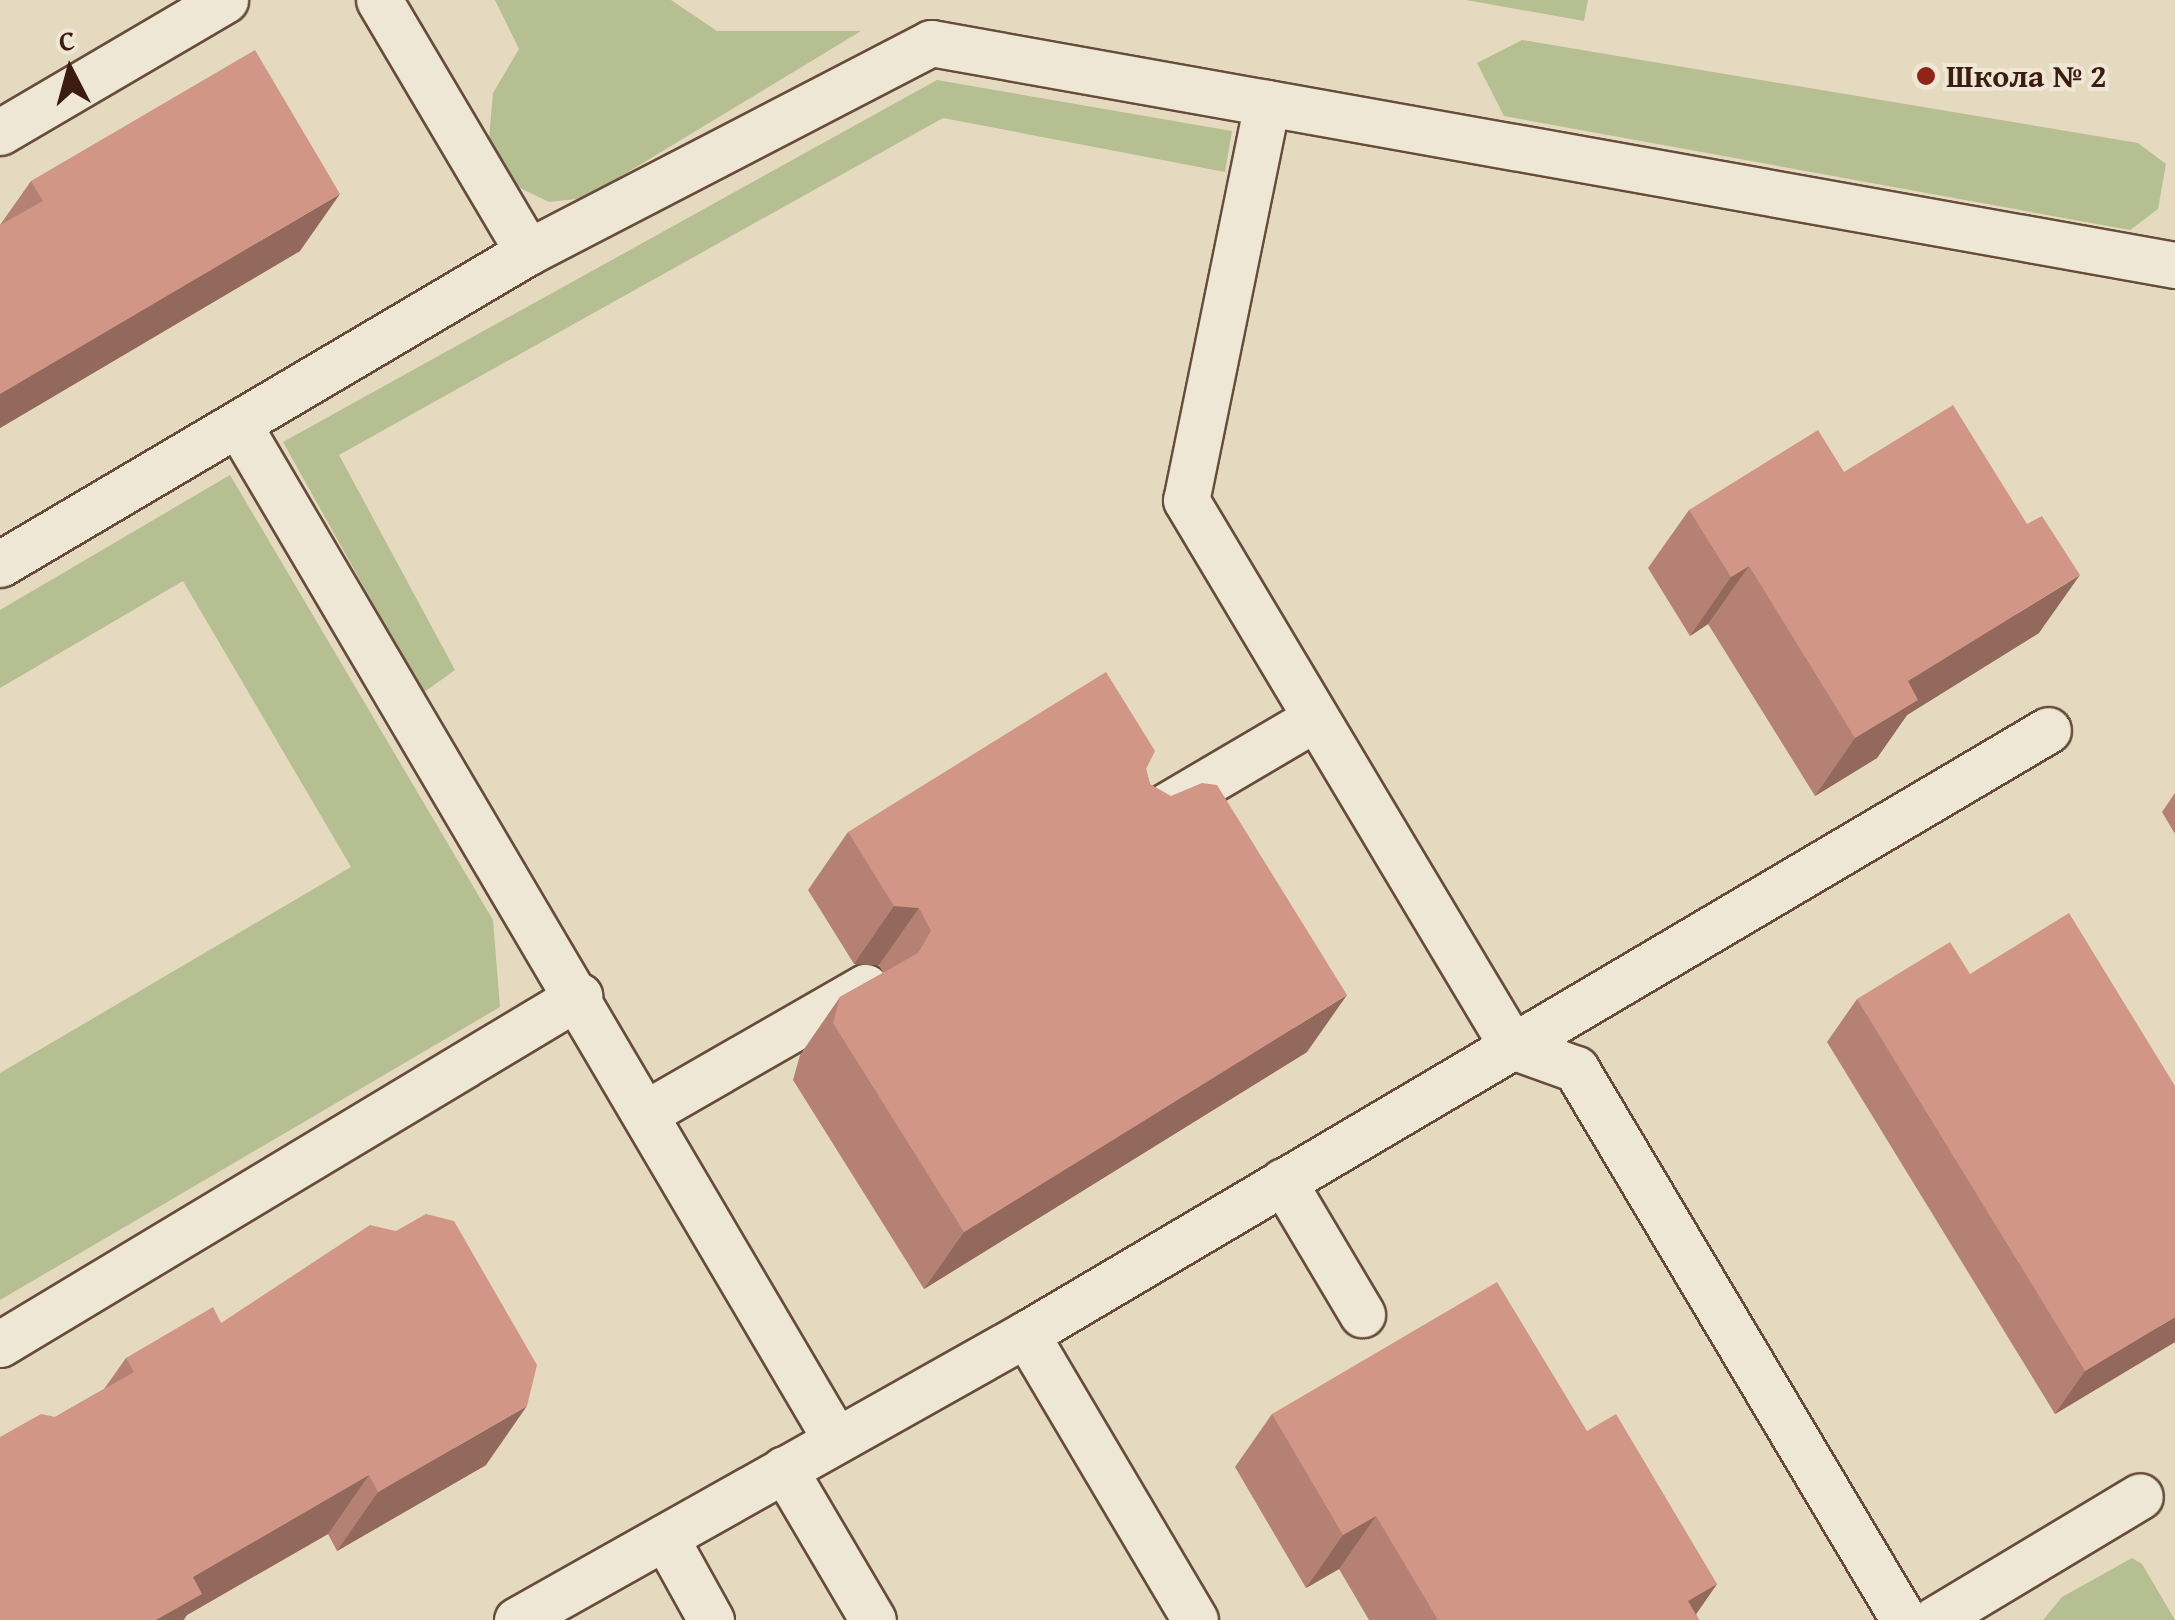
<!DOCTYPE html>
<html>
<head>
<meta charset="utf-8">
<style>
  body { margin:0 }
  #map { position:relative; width:2175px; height:1620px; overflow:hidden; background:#e5dabf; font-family:"Gentium Book Plus",serif }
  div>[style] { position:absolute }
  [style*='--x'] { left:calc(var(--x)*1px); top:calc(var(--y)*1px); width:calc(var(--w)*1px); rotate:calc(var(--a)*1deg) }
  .green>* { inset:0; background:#b6bf91 }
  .roads { filter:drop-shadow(2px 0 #674c3c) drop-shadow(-2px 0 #674c3c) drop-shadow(0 2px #674c3c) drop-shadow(0 -2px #674c3c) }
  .lane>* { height:45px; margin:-22.5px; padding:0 22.5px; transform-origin:22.5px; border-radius:22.5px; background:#eee7d5 }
  .wall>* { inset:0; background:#b58174 }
  .shaded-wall>* { inset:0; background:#93695e }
  .building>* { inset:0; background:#d29687 }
  .dots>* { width:28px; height:28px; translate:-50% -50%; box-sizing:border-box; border:5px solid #eee7d5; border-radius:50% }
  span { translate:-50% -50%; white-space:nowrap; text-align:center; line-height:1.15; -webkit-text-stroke:8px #eee7d5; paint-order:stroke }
  .poi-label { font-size:32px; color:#3d1c10; font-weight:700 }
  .left { translate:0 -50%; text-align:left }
  .north { position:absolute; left:20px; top:20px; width:100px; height:100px; -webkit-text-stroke:8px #eee7d5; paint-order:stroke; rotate:354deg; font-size:28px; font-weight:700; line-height:40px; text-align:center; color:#3d1c10 }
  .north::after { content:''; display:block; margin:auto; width:35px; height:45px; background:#3d1c10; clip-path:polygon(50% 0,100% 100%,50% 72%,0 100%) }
</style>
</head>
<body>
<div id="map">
  <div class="green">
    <i style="clip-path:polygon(495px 0,671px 0,717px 31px,861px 31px,585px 198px,549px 202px,516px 186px,489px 139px,493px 93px,519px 49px)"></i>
    <i style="clip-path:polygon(1466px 0,1588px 0,1584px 21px)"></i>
    <i style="clip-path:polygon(1522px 40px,2138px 143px,2166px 164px,2158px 209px,2130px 230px,1504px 116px,1477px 63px)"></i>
    <i style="clip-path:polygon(937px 80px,1232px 131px,1225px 172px,943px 118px,339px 455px,455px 670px,423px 693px,283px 442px)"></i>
    <i style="clip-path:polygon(230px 475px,493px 920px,500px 1007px,0 1300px,0 1073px,351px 867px,183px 581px,0 688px,0 610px)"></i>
    <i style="clip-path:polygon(2132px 1558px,2142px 1564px,2175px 1620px,2043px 1620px,2062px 1597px)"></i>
  </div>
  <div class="roads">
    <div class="lane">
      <i style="--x:379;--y:0;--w:293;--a:59.4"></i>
      <i style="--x:1267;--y:103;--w:405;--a:101.5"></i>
      <i style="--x:1186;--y:500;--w:636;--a:59.16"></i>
      <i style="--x:1512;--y:1046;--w:68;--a:19.8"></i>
      <i style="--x:1576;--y:1069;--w:641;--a:59.24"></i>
      <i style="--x:0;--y:132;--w:261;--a:-30.4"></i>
      <i style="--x:238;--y:424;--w:1179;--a:59.52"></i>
      <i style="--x:0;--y:564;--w:613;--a:-30.58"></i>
      <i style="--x:528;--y:252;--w:454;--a:-27.4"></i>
      <i style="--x:931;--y:43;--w:1264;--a:10.12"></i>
      <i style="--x:1151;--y:815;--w:191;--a:-30.5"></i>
      <i style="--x:646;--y:1113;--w:253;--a:-29.9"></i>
      <i style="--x:1283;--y:1181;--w:155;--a:59.3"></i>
      <i style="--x:1026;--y:1334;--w:332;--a:59.4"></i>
      <i style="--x:0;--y:1344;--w:676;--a:-31.01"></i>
      <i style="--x:784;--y:1469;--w:175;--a:59.5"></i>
      <i style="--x:665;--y:1537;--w:95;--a:61"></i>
      <i style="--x:517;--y:1620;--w:584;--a:-29.33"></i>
      <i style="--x:1026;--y:1334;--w:1187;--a:-30.58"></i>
      <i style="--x:1934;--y:1620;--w:240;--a:-31"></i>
    </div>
  </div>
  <div class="wall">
    <i style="clip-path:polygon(31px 181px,300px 251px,0 428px,0 225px)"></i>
    <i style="clip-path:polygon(1844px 472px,2039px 633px,1907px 715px,1877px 758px,1815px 796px,1708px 624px,1690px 636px,1648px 568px,1689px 510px)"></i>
    <i style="clip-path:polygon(1146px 769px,1150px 784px,1307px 1052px,924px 1289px,793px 1080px,800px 1055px,840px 997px,883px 973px,879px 965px,854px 964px,808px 890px,848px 832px)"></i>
    <i style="clip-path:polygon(2175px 793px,2175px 834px,2162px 812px)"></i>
    <i style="clip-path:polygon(1857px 999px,2175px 1342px,2055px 1414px,1827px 1042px)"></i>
    <i style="clip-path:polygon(221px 1323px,486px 1465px,337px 1551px,328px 1534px,187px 1615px,184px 1620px,0 1620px,55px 1417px,104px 1389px,126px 1358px)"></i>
    <i style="clip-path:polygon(1272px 1414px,1587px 1431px,1717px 1584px,1696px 1614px,1699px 1620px,1369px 1620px,1339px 1569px,1306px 1588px,1235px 1467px)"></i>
  </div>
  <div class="shaded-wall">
    <i style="clip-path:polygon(340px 194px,300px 251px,0 428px,0 394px)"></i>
    <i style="clip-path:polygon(1749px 566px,1708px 624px,1690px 636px,1731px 577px)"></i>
    <i style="clip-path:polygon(2080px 575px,2039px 633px,1907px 715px,1877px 758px,1815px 796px,1855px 738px,1908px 681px)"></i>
    <i style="clip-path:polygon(894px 906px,919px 908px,879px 965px,854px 964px)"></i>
    <i style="clip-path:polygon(1347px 995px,1307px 1052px,924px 1289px,964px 1232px)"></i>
    <i style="clip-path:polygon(2175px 1317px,2175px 1342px,2055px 1414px,2085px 1371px)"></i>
    <i style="clip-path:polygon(527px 1406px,486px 1465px,337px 1551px,378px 1492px)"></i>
    <i style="clip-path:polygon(369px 1475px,328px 1534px,187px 1615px,183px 1620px,156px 1620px,193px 1577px)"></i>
    <i style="clip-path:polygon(1376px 1516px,1339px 1569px,1306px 1588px,1343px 1535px)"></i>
    <i style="clip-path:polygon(1717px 1584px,1692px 1620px,1688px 1601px)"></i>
  </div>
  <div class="building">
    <i style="clip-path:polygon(255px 50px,340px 194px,0 394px,0 225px,43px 201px,31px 181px)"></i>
    <i style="clip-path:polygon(1953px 405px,2027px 524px,2042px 516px,2080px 575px,1908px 681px,1918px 700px,1855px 738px,1749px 566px,1731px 577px,1689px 510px,1818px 430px,1844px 472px)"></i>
    <i style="clip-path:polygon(1106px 672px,1155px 751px,1146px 769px,1150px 784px,1171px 796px,1202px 783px,1217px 785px,1347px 995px,964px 1232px,833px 1023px,840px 997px,918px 953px,931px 931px,919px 908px,894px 906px,848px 832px)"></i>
    <i style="clip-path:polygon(2069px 913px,2175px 1086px,2175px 1317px,2085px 1371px,1857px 999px,1950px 942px,1970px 974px)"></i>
    <i style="clip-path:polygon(426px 1214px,454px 1221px,537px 1365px,527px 1406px,378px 1492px,369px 1475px,193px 1577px,202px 1594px,156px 1620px,0 1620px,0 1437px,41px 1414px,55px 1417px,134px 1372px,126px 1358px,213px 1307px,221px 1323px,370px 1225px,396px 1231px)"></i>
    <i style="clip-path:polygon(1497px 1282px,1587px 1431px,1616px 1414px,1717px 1584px,1688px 1601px,1699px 1620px,1438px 1620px,1376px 1516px,1343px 1535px,1272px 1414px)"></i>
  </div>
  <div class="dots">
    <i style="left:1926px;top:76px;background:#8f2418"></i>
  </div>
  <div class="poi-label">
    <span class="left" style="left:1946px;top:76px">Школа № 2</span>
  </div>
  <div class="north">С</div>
</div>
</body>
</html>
